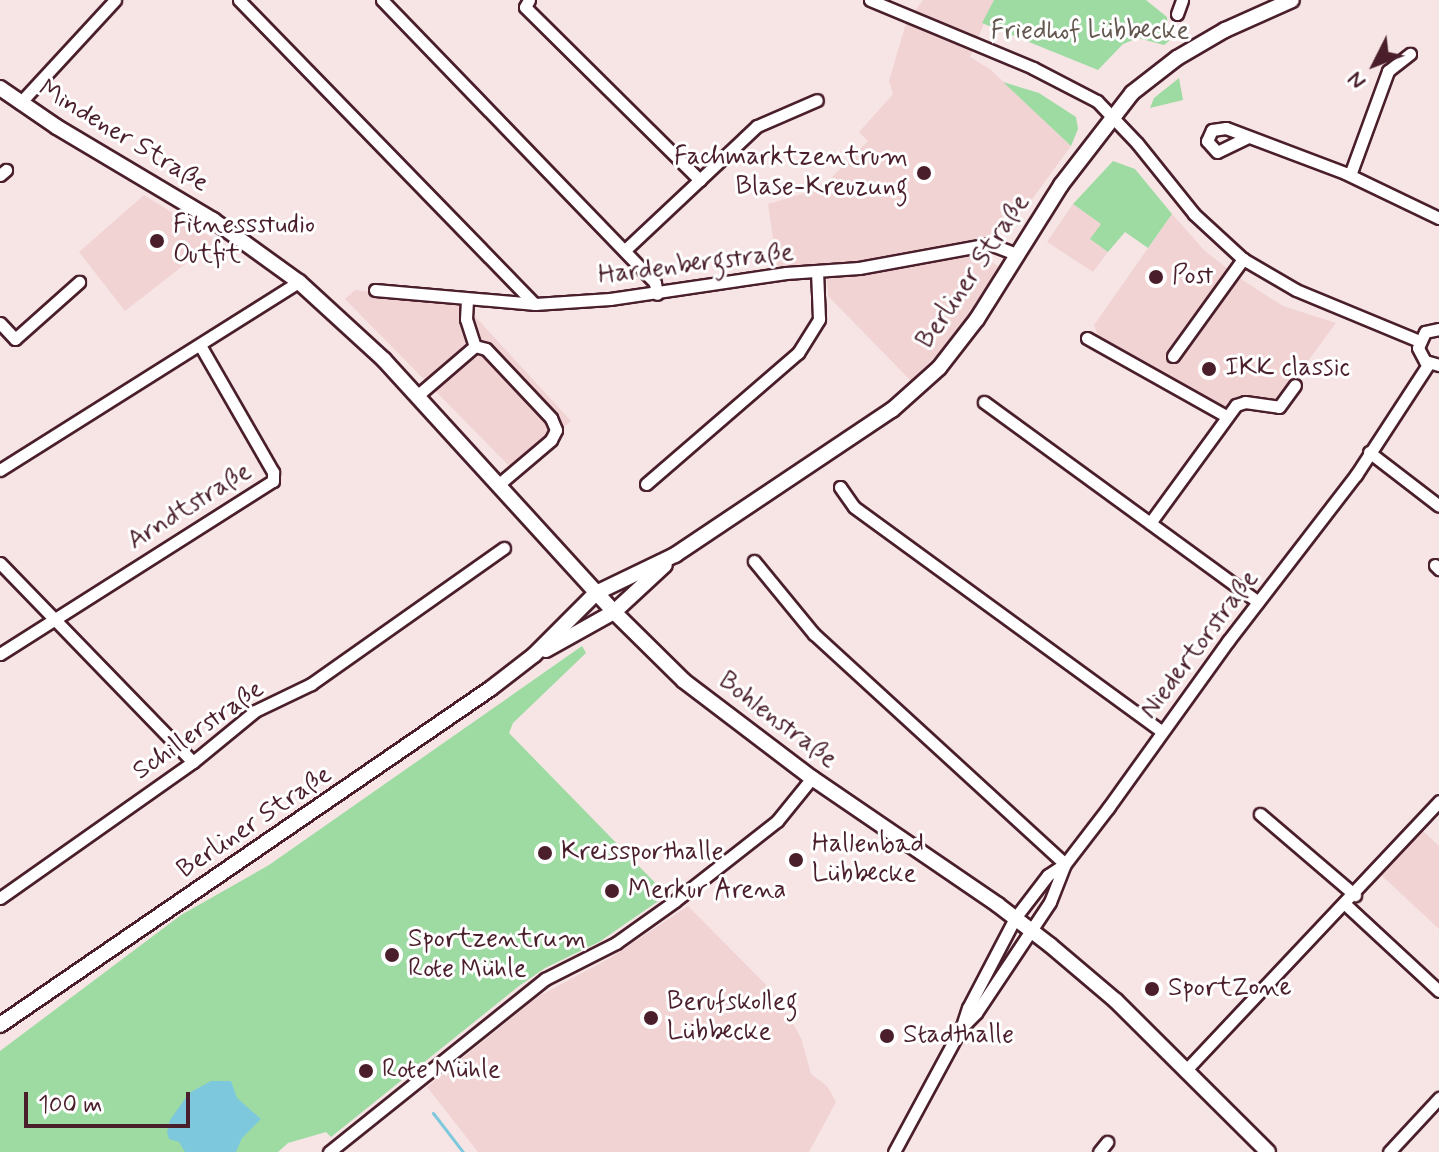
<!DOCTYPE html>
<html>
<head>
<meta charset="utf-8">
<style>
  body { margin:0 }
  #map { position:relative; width:1439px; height:1152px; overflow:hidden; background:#f7e5e5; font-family:Mynerve,sans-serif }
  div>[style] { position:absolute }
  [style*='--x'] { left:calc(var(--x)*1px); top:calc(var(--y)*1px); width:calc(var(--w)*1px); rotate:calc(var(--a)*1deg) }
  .built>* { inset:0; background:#f1d3d3 }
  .green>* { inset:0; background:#9edba2 }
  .water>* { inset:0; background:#7dc8dc }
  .stream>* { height:3px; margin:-1.5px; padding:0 1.5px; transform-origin:1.5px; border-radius:1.5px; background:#7dc8dc }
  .roads { filter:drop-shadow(2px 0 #4a1f2b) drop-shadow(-2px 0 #4a1f2b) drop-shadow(0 2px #4a1f2b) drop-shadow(0 -2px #4a1f2b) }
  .minor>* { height:11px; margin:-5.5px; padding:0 5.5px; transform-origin:5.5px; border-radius:5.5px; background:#fff }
  .major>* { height:14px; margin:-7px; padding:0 7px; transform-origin:7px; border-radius:7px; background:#fff }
  .dots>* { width:22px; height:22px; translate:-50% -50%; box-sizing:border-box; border:4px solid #fff; border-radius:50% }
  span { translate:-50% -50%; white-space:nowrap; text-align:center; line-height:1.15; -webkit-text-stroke:6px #fff; paint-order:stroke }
  .park-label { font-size:26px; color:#63574f }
  .street-label { font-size:26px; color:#4a1f2b }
  .poi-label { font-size:26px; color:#4a1f2b }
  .right { translate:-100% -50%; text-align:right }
  .left { translate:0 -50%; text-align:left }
  .north { position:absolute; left:1335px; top:24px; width:80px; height:80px; -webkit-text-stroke:6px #fff; paint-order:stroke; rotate:228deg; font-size:22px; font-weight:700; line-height:32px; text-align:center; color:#4a1f2b }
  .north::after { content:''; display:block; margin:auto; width:28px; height:36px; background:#4a1f2b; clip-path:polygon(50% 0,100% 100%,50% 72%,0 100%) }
  .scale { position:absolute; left:24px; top:1092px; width:166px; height:36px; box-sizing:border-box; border:4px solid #4a1f2b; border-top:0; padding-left:10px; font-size:24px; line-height:28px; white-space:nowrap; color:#4a1f2b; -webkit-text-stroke:6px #fff; paint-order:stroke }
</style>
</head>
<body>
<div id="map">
  <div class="built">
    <i style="clip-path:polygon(923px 0,994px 0,970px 57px,991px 70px,1071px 146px,1014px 224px,981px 239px,981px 256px,998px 266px,996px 276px,948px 344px,911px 381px,828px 296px,826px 265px,777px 266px,768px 204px,821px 188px,868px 141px,859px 132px,893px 94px,889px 81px,906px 23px)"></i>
    <i style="clip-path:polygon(144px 195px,216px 240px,125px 311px,79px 252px)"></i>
    <i style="clip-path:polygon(1073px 204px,1102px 224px,1091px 239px,1108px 252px,1093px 272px,1047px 242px)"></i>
    <i style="clip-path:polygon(1172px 214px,1205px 251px,1244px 281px,1283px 306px,1336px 323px,1277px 403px,1238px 396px,1226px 411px,1099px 339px,1094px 325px)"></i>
    <i style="clip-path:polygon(355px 290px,461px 301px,571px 421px,513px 470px,345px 299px)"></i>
    <i style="clip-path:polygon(1422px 830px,1439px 846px,1439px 929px,1380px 874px)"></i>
    <i style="clip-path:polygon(688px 906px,779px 998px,801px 1038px,811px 1074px,827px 1086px,836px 1102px,809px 1152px,478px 1152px,427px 1087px,539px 996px,610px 958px)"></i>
  </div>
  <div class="green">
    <i style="clip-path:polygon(994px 0,1146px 0,1167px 17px,1169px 41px,1164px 45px,1138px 38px,1123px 44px,1098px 70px,982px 23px)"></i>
    <i style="clip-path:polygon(1179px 78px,1183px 100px,1150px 108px,1154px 98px)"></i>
    <i style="clip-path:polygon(1003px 82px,1039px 93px,1076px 117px,1078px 129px,1071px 146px)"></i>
    <i style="clip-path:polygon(1113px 161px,1135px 169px,1172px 214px,1148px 248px,1125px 232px,1108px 252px,1090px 239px,1101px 224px,1073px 204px)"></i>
    <i style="clip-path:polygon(582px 646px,586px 653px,513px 723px,509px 733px,667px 895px,599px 942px,545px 968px,519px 986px,331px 1137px,326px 1132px,288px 1143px,278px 1152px,0 1152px,0 1051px,181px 915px,269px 865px)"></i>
  </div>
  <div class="water">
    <i style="clip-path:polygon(211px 1081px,231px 1081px,237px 1098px,261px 1119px,242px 1138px,236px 1152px,185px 1152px,179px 1142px,169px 1139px,167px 1132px,170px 1120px,189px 1093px)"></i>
  </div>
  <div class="stream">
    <i style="--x:433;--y:1113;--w:49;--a:52.4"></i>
  </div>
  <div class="roads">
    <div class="minor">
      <i style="--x:239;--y:0;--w:424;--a:45.8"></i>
      <i style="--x:382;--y:0;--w:393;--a:46"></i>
      <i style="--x:655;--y:283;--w:11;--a:80"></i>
      <i style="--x:529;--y:0;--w:8;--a:120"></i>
      <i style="--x:525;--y:7;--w:246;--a:44.7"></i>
      <i style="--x:870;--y:0;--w:177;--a:22.6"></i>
      <i style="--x:1033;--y:68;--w:72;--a:27.3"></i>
      <i style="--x:1097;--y:101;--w:58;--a:46.4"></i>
      <i style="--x:1137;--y:143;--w:91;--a:51.2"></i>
      <i style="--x:1194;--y:214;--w:67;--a:42.6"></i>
      <i style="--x:1243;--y:259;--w:61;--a:30.3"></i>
      <i style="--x:1296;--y:290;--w:133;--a:22.5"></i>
      <i style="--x:1177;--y:14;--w:15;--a:-70"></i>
      <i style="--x:20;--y:103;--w:140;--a:-47.3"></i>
      <i style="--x:1248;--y:137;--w:34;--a:154"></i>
      <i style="--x:1217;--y:152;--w:15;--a:-132"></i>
      <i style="--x:1207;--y:141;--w:12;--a:-66"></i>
      <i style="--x:1212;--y:130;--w:14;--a:-8"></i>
      <i style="--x:1226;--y:128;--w:127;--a:20.7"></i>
      <i style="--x:1345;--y:173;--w:104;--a:25.6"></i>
      <i style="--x:0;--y:175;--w:8;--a:-40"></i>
      <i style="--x:1350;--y:175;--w:111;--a:-69.9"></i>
      <i style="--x:1388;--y:71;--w:28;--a:-38"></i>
      <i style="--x:625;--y:250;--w:181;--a:-43.2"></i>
      <i style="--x:757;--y:126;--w:65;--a:-23.4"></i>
      <i style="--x:375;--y:290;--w:161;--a:5"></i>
      <i style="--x:535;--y:304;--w:75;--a:-3.8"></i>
      <i style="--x:610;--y:299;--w:178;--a:-8.4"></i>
      <i style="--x:786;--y:273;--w:73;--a:-3.9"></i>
      <i style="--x:859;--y:268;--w:133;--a:-10.4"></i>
      <i style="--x:990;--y:244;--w:30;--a:21"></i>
      <i style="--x:467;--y:300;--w:19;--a:93"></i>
      <i style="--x:466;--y:319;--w:28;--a:72"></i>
      <i style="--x:0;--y:323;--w:22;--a:47"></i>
      <i style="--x:15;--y:339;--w:86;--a:-41.7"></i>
      <i style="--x:1439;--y:329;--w:14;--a:168"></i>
      <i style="--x:1425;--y:332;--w:17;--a:114"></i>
      <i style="--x:1418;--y:348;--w:15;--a:62"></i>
      <i style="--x:1425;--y:361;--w:15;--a:16"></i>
      <i style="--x:1087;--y:338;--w:159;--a:29.3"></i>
      <i style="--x:1173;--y:356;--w:120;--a:-54.2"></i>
      <i style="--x:418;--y:395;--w:75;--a:-40.7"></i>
      <i style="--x:475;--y:346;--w:11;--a:15"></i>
      <i style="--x:486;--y:349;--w:95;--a:46.7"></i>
      <i style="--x:551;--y:418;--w:13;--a:67"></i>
      <i style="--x:556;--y:430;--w:11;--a:117"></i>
      <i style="--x:551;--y:440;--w:70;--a:139.7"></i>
      <i style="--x:984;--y:402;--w:339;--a:36.1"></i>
      <i style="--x:1369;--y:452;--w:88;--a:37.6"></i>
      <i style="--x:0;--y:470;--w:353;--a:-32.2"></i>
      <i style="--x:646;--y:484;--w:201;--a:-40.8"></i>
      <i style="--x:798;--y:353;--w:40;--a:-58"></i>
      <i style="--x:819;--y:319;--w:47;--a:-92.4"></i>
      <i style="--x:840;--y:487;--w:24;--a:55"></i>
      <i style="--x:854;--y:507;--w:380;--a:36.1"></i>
      <i style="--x:1150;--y:523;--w:146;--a:-53.9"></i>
      <i style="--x:1236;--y:405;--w:9;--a:-18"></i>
      <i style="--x:1245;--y:402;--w:34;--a:8"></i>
      <i style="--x:1279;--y:407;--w:27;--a:-54"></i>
      <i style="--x:754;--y:561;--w:94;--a:50.6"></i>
      <i style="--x:814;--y:634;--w:340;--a:42.5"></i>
      <i style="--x:0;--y:563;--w:277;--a:45.9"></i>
      <i style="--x:1435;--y:565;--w:6;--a:45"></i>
      <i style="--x:0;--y:654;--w:323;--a:-32.4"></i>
      <i style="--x:273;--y:481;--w:9;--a:-90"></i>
      <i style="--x:273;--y:472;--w:146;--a:-119.9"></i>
      <i style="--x:1260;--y:814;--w:125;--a:40.5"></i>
      <i style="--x:0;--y:898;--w:236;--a:-35.2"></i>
      <i style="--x:193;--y:762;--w:80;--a:-39.4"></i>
      <i style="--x:255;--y:711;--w:62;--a:-25.7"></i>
      <i style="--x:311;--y:684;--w:236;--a:-35.2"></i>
      <i style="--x:1345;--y:904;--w:128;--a:42.8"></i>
      <i style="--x:964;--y:1025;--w:17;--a:-45"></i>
      <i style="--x:976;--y:1013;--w:133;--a:-56.3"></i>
      <i style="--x:1050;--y:902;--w:41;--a:-68.5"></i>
      <i style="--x:1185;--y:1071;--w:371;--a:-46.7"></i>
      <i style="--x:329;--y:1152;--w:277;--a:-38.7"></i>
      <i style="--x:545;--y:979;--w:80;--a:-26.9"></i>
      <i style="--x:616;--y:943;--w:72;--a:-35.4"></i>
      <i style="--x:675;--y:901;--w:130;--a:-38.1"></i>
      <i style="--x:777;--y:821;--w:55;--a:-50.9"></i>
      <i style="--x:894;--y:1152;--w:143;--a:-61.6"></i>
      <i style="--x:962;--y:1026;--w:19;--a:-72"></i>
      <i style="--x:968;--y:1008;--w:102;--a:-62.4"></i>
      <i style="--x:1015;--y:918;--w:54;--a:-52.5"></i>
      <i style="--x:1048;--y:875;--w:20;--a:-33"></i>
      <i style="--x:1065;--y:864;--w:71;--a:-52.5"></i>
      <i style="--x:1108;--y:808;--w:206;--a:-54.3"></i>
      <i style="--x:1228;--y:641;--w:210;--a:-52.4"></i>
      <i style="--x:1356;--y:475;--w:134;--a:-56.9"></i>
      <i style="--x:1099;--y:1152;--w:13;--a:-51"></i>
      <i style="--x:1389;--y:1152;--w:74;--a:-47.2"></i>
    </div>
    <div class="major">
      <i style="--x:0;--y:88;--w:69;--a:34.4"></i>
      <i style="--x:57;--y:127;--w:182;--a:30.8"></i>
      <i style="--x:213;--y:220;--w:106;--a:35.8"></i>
      <i style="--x:299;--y:282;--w:115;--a:42.5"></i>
      <i style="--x:384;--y:360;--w:341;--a:47.6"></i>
      <i style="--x:614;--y:612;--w:98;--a:44.6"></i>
      <i style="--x:684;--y:681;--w:161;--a:37.2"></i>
      <i style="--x:812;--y:778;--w:225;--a:34.3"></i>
      <i style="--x:998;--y:905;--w:66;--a:37.6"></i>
      <i style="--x:1050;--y:945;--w:87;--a:40.3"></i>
      <i style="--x:1116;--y:1001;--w:214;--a:44.8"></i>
      <i style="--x:546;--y:650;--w:78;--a:-29.2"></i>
      <i style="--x:614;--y:612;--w:69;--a:-42.7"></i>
      <i style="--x:0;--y:1025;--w:594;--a:-34.44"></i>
      <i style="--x:490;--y:689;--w:56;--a:-37.7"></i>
      <i style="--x:534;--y:655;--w:88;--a:-45"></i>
      <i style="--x:596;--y:593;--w:88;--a:-25.7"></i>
      <i style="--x:675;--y:555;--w:261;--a:-33.8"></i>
      <i style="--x:892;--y:410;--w:63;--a:-41.8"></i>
      <i style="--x:939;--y:368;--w:62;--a:-52.2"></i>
      <i style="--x:977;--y:319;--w:158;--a:-57.9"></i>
      <i style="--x:1061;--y:185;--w:116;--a:-52.3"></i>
      <i style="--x:1132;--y:93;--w:57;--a:-37.9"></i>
      <i style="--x:1177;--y:58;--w:56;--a:-30.3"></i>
      <i style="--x:1225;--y:30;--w:73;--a:-24.1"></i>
    </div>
  </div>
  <div class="dots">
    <i style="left:924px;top:173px;background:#4a1f2b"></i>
    <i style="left:157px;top:241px;background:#4a1f2b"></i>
    <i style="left:1156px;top:277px;background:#4a1f2b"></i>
    <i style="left:1209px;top:369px;background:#4a1f2b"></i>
    <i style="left:545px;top:853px;background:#4a1f2b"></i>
    <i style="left:796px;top:860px;background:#4a1f2b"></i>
    <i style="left:612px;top:891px;background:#4a1f2b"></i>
    <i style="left:392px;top:955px;background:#4a1f2b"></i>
    <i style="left:1152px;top:989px;background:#4a1f2b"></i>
    <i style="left:651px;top:1018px;background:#4a1f2b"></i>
    <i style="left:887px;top:1036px;background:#4a1f2b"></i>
    <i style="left:366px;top:1071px;background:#4a1f2b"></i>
  </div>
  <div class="park-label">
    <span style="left:1090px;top:32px">Friedhof Lübbecke</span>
  </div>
  <div class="street-label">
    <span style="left:123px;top:137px;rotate:31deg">Mindener Straße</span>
    <span style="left:696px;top:265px;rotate:-7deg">Hardenbergstraße</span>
    <span style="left:974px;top:272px;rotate:-56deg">Berliner Straße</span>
    <span style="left:190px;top:507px;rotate:-32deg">Arndtstraße</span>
    <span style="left:1200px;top:645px;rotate:-53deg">Niedertorstraße</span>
    <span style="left:777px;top:721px;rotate:37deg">Bohlenstraße</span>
    <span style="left:199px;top:731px;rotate:-35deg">Schillerstraße</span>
    <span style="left:255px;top:823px;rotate:-34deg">Berliner Straße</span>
  </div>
  <div class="poi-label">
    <span class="right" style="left:908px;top:173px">Fachmarktzentrum<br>Blase-Kreuzung</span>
    <span class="left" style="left:173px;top:241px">Fitnessstudio<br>Outfit</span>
    <span class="left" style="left:1172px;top:277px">Post</span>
    <span class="left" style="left:1225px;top:369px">IKK classic</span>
    <span class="left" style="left:812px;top:860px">Hallenbad<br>Lübbecke</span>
    <span class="left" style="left:561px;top:853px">Kreissporthalle</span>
    <span class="left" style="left:628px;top:891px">Merkur Arena</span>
    <span class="left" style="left:408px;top:955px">Sportzentrum<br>Rote Mühle</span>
    <span class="left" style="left:1168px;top:989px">SportZone</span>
    <span class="left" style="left:667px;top:1018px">Berufskolleg<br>Lübbecke</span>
    <span class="left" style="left:903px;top:1036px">Stadthalle</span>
    <span class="left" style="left:382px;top:1071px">Rote Mühle</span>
  </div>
  <div class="north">N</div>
  <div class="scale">100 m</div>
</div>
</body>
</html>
